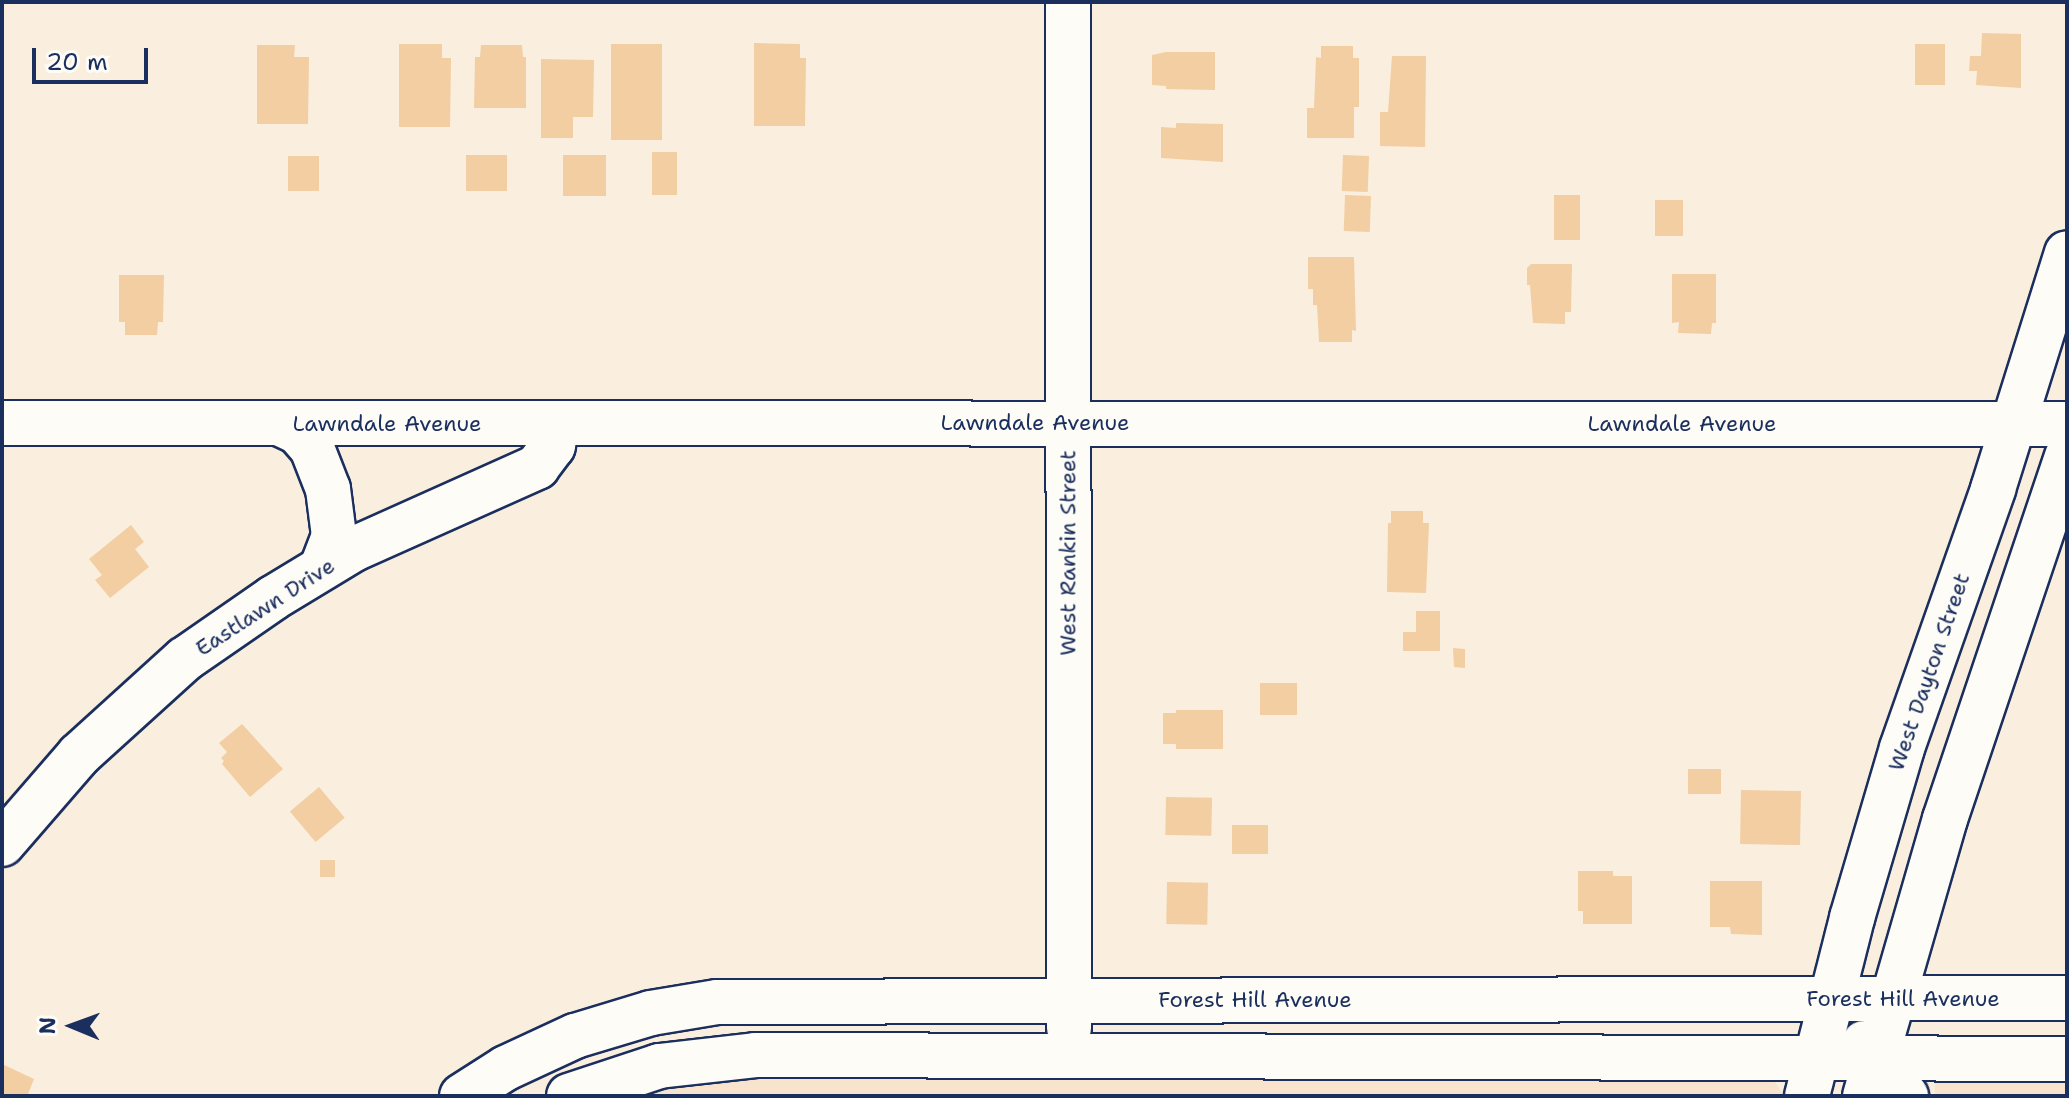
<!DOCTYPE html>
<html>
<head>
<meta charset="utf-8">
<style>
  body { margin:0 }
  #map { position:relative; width:2069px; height:1098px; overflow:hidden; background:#faeede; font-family:"Shantell Sans",sans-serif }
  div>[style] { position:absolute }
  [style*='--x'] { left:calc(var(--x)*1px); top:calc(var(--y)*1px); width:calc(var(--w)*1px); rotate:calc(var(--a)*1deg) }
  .built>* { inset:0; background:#f8e4cc; transform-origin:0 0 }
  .building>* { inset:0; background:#f2cea2; transform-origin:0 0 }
  .roads { filter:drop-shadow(2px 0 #1b2f5e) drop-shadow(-2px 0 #1b2f5e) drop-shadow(0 2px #1b2f5e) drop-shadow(0 -2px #1b2f5e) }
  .minor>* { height:44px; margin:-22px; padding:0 22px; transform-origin:22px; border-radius:22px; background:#fdfcf7 }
  .tertiary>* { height:44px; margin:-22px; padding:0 22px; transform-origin:22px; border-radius:22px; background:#fdfcf7 }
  span { translate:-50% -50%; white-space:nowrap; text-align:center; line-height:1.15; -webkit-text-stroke:7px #fdfcf7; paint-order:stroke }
  .street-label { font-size:22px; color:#1b2f5e }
  .frame { position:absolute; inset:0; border:4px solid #1b2f5e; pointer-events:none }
  .north { position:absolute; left:32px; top:986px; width:80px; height:80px; -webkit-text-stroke:6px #fdfcf7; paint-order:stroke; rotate:271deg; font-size:22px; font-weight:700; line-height:32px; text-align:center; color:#1b2f5e }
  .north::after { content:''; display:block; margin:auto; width:28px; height:36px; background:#1b2f5e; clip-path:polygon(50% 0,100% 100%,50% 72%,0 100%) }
  .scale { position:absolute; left:32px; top:48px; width:116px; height:36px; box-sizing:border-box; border:4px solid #1b2f5e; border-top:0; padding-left:10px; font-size:24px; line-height:28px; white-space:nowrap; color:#1b2f5e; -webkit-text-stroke:6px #fdfcf7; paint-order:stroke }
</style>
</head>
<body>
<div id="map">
  <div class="built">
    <i style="left:2067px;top:1075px;width:21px;height:132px;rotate:90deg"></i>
    <i style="clip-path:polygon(731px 1077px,1774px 1080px,1784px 1096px,628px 1096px)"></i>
  </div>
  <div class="building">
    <i style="clip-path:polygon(1982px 33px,2021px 34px,2021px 88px,1976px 85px,1977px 71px,1969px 71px,1970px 56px,1981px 56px)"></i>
    <i style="clip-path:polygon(754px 43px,800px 44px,800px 58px,806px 58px,805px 126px,754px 126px)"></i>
    <i style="clip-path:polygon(399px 44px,442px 44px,442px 58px,451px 58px,450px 127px,399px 127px)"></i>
    <i style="left:611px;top:44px;width:51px;height:96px"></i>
    <i style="left:1915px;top:44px;width:30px;height:41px"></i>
    <i style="clip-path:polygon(257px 45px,295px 45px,294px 57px,309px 57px,308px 124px,257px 124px)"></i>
    <i style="clip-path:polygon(481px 45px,522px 45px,523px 57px,526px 57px,526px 108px,474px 108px,475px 57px,480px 57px)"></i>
    <i style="clip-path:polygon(1321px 46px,1353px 46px,1353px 58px,1359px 58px,1359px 107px,1354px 107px,1354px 138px,1307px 138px,1307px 108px,1314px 108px,1316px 57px,1321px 58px)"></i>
    <i style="clip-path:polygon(1166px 52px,1215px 52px,1215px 90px,1166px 89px,1166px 86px,1152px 85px,1152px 55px)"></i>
    <i style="clip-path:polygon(1392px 56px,1426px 56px,1425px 147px,1380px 146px,1380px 112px,1388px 112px)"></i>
    <i style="clip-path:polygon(541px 59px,594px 60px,593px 117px,573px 117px,573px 138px,541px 138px)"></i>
    <i style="clip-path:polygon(1176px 123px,1223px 124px,1223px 162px,1161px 158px,1161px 127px,1176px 128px)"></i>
    <i style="left:652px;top:152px;width:25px;height:43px"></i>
    <i style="left:466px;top:155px;width:41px;height:36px"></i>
    <i style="left:563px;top:155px;width:43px;height:41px"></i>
    <i style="left:1343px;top:155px;width:26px;height:36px;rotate:2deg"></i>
    <i style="left:288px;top:156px;width:31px;height:35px"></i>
    <i style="left:1345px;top:195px;width:26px;height:36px;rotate:2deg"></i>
    <i style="left:1554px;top:195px;width:26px;height:45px"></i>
    <i style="left:1655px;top:200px;width:28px;height:36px"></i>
    <i style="clip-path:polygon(1308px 257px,1354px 257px,1356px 331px,1352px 330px,1352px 342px,1319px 342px,1317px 305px,1313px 305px,1313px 289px,1308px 289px)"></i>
    <i style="clip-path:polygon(1531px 264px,1572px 264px,1571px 312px,1565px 312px,1565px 324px,1533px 323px,1530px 285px,1527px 285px,1527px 268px)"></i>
    <i style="clip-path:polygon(1672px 274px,1716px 274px,1716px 323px,1712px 323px,1711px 334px,1678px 333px,1679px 322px,1672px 323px)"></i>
    <i style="clip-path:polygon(119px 275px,164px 275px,163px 322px,158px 322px,157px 335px,125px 335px,125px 322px,119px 322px)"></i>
    <i style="clip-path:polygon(1391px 511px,1423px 511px,1423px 523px,1429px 523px,1426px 593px,1387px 592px,1388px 523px,1391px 523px)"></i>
    <i style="clip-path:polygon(131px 525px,144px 542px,135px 549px,149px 567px,110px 598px,95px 580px,102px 575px,89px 559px)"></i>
    <i style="clip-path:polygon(1416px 611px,1440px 611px,1440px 651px,1403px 651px,1403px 632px,1416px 632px)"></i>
    <i style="clip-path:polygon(1453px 648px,1465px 649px,1465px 668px,1454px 667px)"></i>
    <i style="left:1260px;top:683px;width:37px;height:32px"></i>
    <i style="clip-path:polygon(1176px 710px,1223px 710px,1223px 749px,1176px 749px,1176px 744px,1163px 744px,1163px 713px,1176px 713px)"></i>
    <i style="clip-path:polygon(242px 724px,283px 769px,250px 797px,222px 764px,224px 761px,221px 758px,227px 752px,219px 743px)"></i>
    <i style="left:1688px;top:769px;width:33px;height:25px"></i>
    <i style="left:319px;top:787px;width:40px;height:38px;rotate:50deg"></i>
    <i style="left:1741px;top:790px;width:60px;height:54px;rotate:1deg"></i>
    <i style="left:1166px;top:797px;width:46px;height:38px;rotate:1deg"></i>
    <i style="left:1232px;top:825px;width:36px;height:29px"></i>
    <i style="left:320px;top:860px;width:15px;height:17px"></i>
    <i style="clip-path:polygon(1578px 871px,1613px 871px,1613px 876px,1632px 876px,1632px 924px,1583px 924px,1583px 911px,1578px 911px)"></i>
    <i style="clip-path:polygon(1710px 881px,1762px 881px,1762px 935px,1731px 934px,1730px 927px,1710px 927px)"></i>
    <i style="left:1167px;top:882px;width:41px;height:42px;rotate:1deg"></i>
    <i style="clip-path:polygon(2px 1064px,34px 1079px,28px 1094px,32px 1096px,2px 1096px)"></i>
  </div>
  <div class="roads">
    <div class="minor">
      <i style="--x:1068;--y:2;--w:1026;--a:89.94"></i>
      <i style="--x:2;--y:423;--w:2065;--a:0.03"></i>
      <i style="--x:281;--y:424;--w:19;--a:25"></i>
      <i style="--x:298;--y:432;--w:21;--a:49"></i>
      <i style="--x:312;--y:448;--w:44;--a:68.7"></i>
      <i style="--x:328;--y:489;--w:47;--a:82.7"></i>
      <i style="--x:334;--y:536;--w:34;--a:111"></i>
      <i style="--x:2;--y:844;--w:118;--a:-49.1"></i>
      <i style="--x:79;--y:755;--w:143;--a:-42.2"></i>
      <i style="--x:185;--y:659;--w:107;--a:-34.7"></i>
      <i style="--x:273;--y:598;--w:95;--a:-31.2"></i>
      <i style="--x:354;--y:549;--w:201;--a:-24.1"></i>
      <i style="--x:537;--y:467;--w:26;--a:-53"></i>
      <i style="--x:553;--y:446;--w:22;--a:-82"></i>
      <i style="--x:1864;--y:1043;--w:68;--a:51.6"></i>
      <i style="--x:462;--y:1096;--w:52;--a:-32.5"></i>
      <i style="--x:506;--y:1068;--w:76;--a:-24.9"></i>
      <i style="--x:575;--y:1036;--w:79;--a:-16.8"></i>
      <i style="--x:651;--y:1013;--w:67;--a:-9.5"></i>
      <i style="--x:717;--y:1002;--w:1350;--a:-0.17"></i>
      <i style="--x:569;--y:1096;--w:95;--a:-18.4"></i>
      <i style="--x:659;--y:1066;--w:97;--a:-6.5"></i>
      <i style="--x:755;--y:1055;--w:1312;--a:0.17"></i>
    </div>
    <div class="tertiary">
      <i style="--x:1807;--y:1096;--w:184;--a:-75.8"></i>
      <i style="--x:1852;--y:918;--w:177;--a:-73.6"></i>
      <i style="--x:1902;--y:748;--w:275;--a:-70.6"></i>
      <i style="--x:1993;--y:489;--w:247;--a:-72.6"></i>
      <i style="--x:1865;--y:1096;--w:288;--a:-73.9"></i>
      <i style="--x:1945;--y:819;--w:383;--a:-71.4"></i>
    </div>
  </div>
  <div class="street-label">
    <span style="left:1035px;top:423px">Lawndale Avenue</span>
    <span style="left:387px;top:424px">Lawndale Avenue</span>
    <span style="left:1682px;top:424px">Lawndale Avenue</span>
    <span style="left:1068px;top:553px;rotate:-90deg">West Rankin Street</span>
    <span style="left:265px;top:607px;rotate:-33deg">Eastlawn Drive</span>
    <span style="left:1929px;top:672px;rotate:-71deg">West Dayton Street</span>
    <span style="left:1903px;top:999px">Forest Hill Avenue</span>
    <span style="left:1255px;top:1000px">Forest Hill Avenue</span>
  </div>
  <div class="frame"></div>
  <div class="north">N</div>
  <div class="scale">20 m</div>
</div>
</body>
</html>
